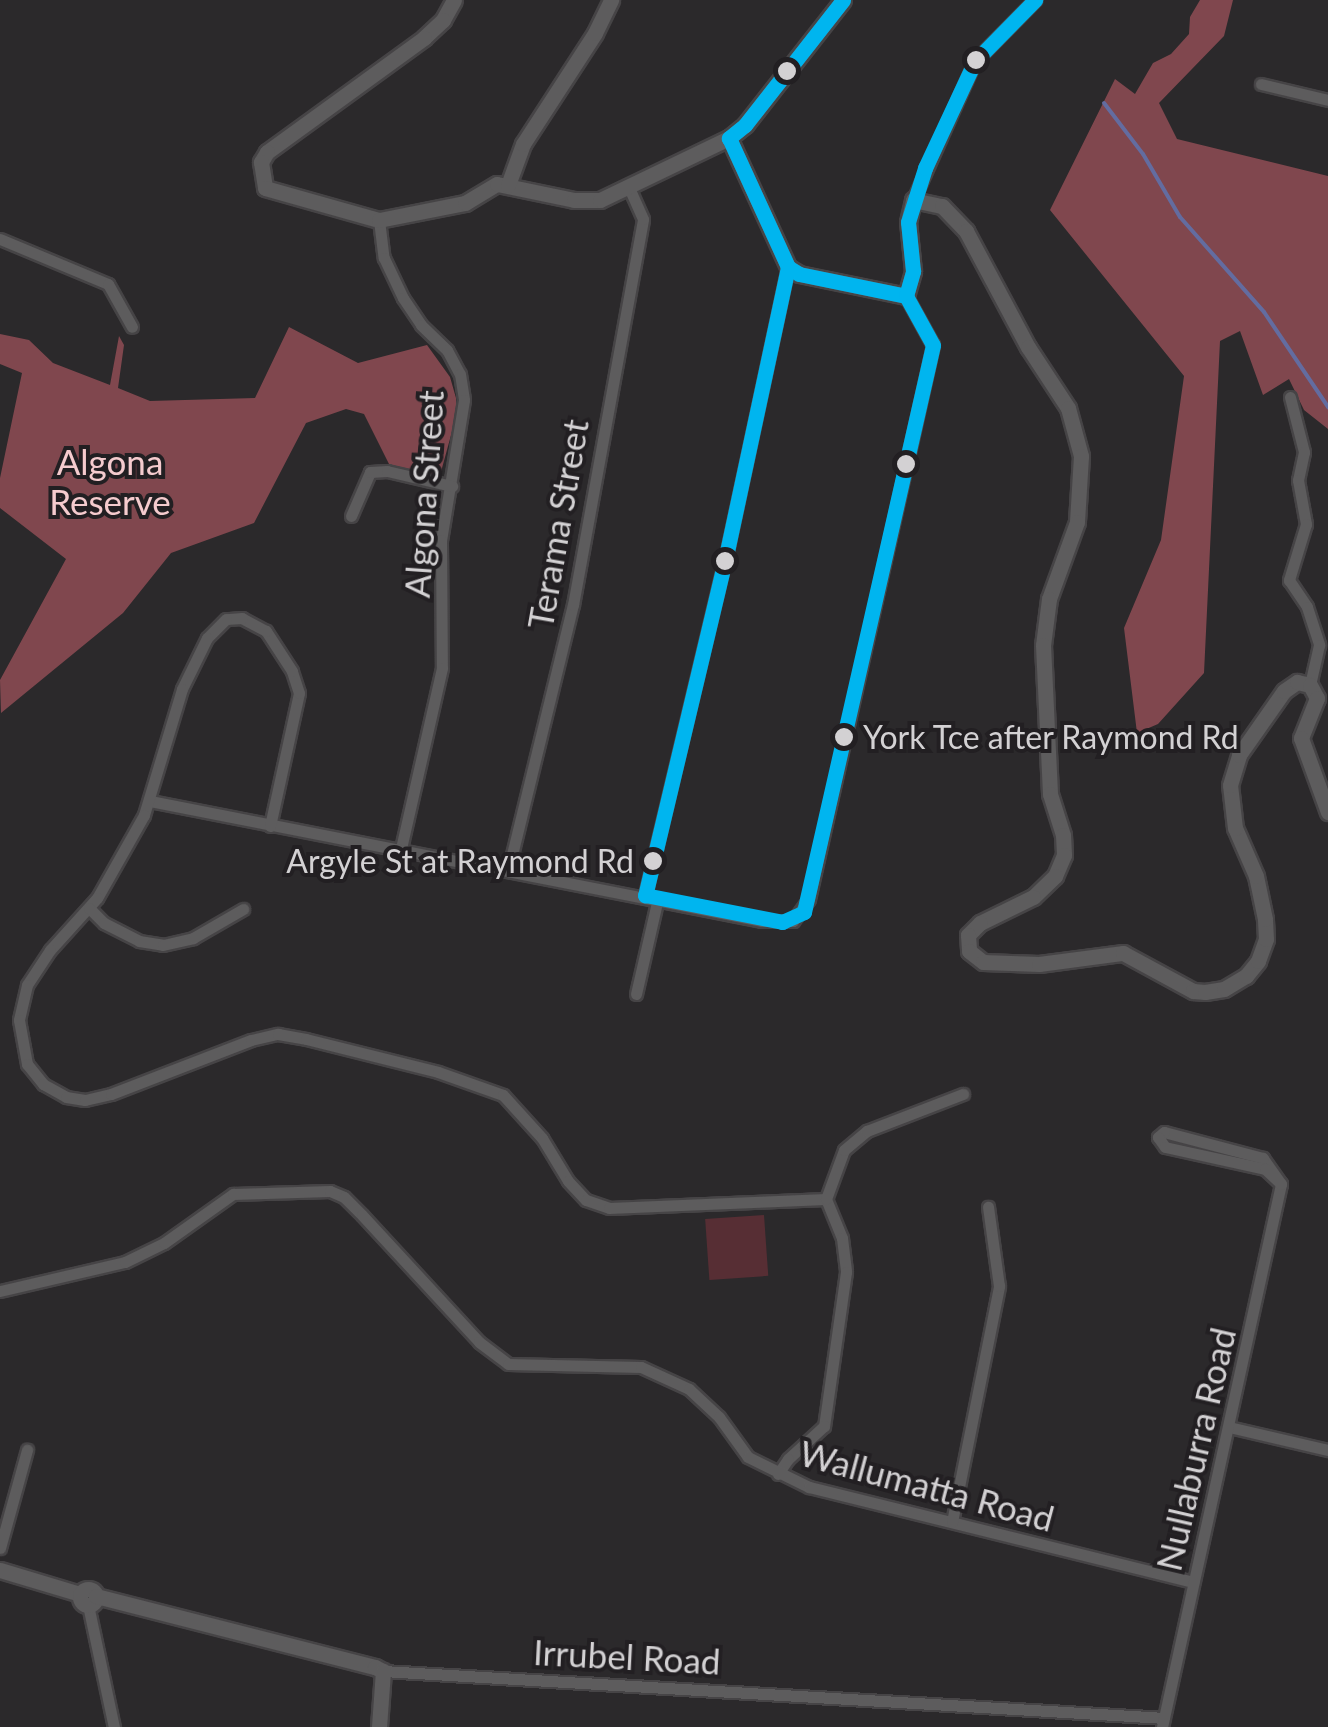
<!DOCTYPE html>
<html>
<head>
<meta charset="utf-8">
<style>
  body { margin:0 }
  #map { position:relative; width:1328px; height:1727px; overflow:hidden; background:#2b292b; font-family:Lato,sans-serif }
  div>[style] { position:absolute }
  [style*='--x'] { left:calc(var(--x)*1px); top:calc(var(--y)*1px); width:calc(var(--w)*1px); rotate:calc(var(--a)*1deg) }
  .green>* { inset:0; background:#572e34; transform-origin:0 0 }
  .forest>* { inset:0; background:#80474e }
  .stream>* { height:4px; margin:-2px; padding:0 2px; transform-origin:2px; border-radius:2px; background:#636ca0 }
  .roads { filter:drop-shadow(2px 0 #464446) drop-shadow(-2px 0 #464446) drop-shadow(0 2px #464446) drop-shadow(0 -2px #464446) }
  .minor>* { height:11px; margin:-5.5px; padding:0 5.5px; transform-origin:5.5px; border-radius:5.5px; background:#5d5c5d }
  .tertiary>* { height:15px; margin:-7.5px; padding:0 7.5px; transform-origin:7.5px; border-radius:7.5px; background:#5d5c5d }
  .tertiary>.ring { margin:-7.5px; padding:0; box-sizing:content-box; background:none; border:15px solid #5d5c5d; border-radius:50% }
  .bus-1>* { height:15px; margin:-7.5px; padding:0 7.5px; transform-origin:7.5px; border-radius:7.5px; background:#00b5ef }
  .dots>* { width:28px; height:28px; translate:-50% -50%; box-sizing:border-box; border:5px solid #221f22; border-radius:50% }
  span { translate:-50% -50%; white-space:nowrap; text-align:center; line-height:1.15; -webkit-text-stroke:8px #221f22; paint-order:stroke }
  .bus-label { font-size:32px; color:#d3d1d3 }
  .left { translate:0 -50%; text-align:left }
  .right { translate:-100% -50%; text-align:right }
  .park-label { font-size:35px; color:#f5cbce }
  .street-label { font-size:35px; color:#d3d1d3 }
</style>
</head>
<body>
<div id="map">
  <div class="green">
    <i style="left:764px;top:1215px;width:61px;height:59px;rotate:86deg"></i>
  </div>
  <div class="forest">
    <i style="clip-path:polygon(1200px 0,1233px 0,1224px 36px,1159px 103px,1177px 139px,1328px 176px,1328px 429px,1304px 410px,1289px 379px,1263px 395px,1240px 331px,1220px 341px,1204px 673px,1158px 724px,1137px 733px,1124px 628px,1161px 540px,1184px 376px,1050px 210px,1115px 79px,1135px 94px,1153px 63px,1171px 54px,1189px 34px,1190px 17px)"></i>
    <i style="clip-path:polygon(289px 327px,358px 363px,427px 345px,450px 377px,456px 398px,456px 417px,439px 479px,390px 466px,364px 414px,346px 409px,306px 423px,254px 523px,171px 553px,123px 613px,1px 713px,0 680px,66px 559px,0 508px,0 478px,22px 373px,0 364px,0 334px,29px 340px,53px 363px,110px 385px,119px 336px,124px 345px,118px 388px,150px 401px,255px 398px)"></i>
  </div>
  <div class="stream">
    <i style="--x:1104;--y:103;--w:64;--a:52.6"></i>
    <i style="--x:1143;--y:154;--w:73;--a:59.6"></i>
    <i style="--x:1180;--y:217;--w:127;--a:48.5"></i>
    <i style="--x:1264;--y:312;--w:115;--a:56"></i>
  </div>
  <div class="roads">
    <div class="minor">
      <i style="--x:1261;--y:84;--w:69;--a:13.4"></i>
      <i style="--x:913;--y:200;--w:152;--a:-66"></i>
      <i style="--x:975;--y:61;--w:86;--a:-45.5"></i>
      <i style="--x:379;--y:220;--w:38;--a:83"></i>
      <i style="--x:384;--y:258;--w:44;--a:64.6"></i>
      <i style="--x:403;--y:298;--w:32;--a:56"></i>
      <i style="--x:421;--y:325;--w:36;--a:44"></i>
      <i style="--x:447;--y:350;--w:27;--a:62"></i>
      <i style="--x:460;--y:374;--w:26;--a:81"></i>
      <i style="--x:464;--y:400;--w:142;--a:99.3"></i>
      <i style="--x:441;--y:540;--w:128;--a:89.6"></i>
      <i style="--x:442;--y:668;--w:190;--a:102.8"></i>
      <i style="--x:0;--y:239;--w:117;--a:22.6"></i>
      <i style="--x:108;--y:284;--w:49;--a:60.8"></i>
      <i style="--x:1290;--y:397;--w:57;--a:75.7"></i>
      <i style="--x:1304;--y:452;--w:29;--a:102"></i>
      <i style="--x:1298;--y:480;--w:45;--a:79.7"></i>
      <i style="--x:1306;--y:524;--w:59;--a:106.9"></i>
      <i style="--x:1289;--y:580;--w:32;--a:56"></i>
      <i style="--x:1307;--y:607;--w:40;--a:72"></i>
      <i style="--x:1319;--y:645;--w:41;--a:102.7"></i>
      <i style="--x:351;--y:516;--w:48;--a:-66.6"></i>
      <i style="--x:370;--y:472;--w:17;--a:-3"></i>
      <i style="--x:387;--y:471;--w:67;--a:13"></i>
      <i style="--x:150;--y:801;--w:624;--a:11.09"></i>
      <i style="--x:762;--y:921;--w:31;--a:0"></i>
      <i style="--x:793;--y:921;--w:27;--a:-54"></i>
      <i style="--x:809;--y:899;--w:568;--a:-77.38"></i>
      <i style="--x:933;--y:345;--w:56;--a:-118.9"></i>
      <i style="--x:270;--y:826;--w:136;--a:-77.7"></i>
      <i style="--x:299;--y:693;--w:23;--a:-108"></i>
      <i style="--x:292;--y:671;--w:48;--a:-123"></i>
      <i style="--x:266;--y:631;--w:27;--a:-152"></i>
      <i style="--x:242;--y:618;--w:16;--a:176"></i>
      <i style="--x:226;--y:619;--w:27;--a:135"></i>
      <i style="--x:207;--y:638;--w:57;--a:116.1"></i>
      <i style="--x:182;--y:689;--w:132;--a:106.8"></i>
      <i style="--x:144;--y:815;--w:95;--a:119.5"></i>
      <i style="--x:97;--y:898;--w:70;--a:132.1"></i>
      <i style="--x:50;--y:950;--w:42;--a:123.3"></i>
      <i style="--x:27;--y:985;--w:36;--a:103"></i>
      <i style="--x:19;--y:1020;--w:45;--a:79.7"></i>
      <i style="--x:27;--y:1064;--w:26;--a:51"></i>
      <i style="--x:43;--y:1084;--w:26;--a:29"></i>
      <i style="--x:66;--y:1097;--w:19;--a:9"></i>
      <i style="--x:85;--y:1100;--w:27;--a:-13"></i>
      <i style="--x:111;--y:1094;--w:150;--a:-21.1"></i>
      <i style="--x:251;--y:1040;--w:28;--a:-13"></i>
      <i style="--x:278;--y:1034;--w:28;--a:10"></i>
      <i style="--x:306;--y:1039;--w:136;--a:14"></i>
      <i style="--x:438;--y:1072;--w:69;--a:19.5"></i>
      <i style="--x:503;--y:1095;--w:58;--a:47.8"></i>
      <i style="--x:542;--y:1138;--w:50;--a:58.8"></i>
      <i style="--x:568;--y:1181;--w:26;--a:47"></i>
      <i style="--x:586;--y:1200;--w:24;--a:19"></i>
      <i style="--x:609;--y:1208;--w:217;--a:-2.4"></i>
      <i style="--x:826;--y:1199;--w:42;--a:67.7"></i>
      <i style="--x:842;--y:1238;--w:34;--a:83"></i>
      <i style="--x:846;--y:1272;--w:156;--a:98.1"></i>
      <i style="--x:824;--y:1426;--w:49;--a:137.5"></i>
      <i style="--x:788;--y:1459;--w:18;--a:124"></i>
      <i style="--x:508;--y:871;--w:274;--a:-76.3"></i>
      <i style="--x:573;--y:605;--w:392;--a:-79.7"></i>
      <i style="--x:643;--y:219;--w:34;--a:-114"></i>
      <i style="--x:645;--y:895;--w:349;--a:-76.6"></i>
      <i style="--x:726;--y:556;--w:296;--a:-77.9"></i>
      <i style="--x:89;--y:908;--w:21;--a:45"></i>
      <i style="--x:104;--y:923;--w:39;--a:27"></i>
      <i style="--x:139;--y:941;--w:24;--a:9"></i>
      <i style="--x:163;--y:945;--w:31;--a:-13"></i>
      <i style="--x:193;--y:938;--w:58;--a:-30.1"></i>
      <i style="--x:636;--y:994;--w:98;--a:-77.1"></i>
      <i style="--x:826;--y:1199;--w:52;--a:-69.8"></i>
      <i style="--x:844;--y:1150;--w:30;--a:-40"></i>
      <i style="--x:867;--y:1131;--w:103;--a:-21.1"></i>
      <i style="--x:0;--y:1291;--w:128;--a:-13.1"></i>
      <i style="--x:125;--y:1262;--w:43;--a:-26"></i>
      <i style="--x:164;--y:1243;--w:85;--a:-35.4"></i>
      <i style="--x:233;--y:1194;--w:97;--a:-1.8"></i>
      <i style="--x:330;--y:1191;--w:15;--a:23"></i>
      <i style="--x:344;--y:1197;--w:25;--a:45"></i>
      <i style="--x:362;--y:1215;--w:173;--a:47.3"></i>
      <i style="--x:479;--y:1342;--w:36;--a:37"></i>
      <i style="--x:508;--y:1364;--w:133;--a:1.3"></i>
      <i style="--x:641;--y:1367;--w:53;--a:24.6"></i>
      <i style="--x:689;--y:1389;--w:41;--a:43"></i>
      <i style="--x:719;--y:1417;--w:49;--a:54.1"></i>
      <i style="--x:748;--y:1457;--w:68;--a:26.2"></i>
      <i style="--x:809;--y:1487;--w:396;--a:13.9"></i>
      <i style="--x:1229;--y:1427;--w:102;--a:13.1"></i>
      <i style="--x:952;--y:1522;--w:241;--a:-78.7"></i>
      <i style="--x:999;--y:1286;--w:80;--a:-97.9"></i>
      <i style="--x:0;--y:1548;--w:102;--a:-74.6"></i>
      <i style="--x:88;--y:1605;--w:125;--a:78"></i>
      <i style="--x:383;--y:1671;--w:782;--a:3.44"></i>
      <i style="--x:1162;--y:1727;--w:556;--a:-77.64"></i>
      <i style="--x:1281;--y:1184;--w:32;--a:-125"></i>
      <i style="--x:1263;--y:1158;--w:102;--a:-165.3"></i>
      <i style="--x:1164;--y:1132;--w:8;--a:140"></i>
      <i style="--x:1158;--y:1137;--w:12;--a:55"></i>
      <i style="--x:1165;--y:1147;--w:102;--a:12.4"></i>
      <i style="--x:1265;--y:1169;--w:22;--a:43"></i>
    </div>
    <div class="tertiary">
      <i style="--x:454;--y:0;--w:23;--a:119"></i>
      <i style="--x:443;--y:20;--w:26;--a:137"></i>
      <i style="--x:424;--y:38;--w:194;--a:144"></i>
      <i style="--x:267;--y:152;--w:12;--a:121"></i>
      <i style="--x:261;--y:162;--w:26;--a:81"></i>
      <i style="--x:265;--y:188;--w:118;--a:15.7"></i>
      <i style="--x:379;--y:220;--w:88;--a:-11.2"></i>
      <i style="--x:465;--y:203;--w:37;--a:-31"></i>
      <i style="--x:497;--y:184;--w:79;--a:11.7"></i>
      <i style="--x:574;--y:200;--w:26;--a:0"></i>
      <i style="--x:600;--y:200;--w:143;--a:-25.7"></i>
      <i style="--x:729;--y:138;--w:21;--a:-39"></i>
      <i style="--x:745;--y:125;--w:159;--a:-51.9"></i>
      <i style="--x:729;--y:138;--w:142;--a:65.4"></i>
      <i style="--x:788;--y:267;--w:13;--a:32"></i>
      <i style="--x:799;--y:274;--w:109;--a:11.6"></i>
      <i style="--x:906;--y:296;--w:26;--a:-74"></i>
      <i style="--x:913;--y:271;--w:49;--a:-95.8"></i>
      <i style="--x:908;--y:222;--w:23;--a:-77"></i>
      <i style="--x:913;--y:200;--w:30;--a:12"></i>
      <i style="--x:942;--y:206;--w:35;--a:46"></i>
      <i style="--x:966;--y:231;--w:132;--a:61.9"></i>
      <i style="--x:1028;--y:347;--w:73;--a:56.7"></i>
      <i style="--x:1068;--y:408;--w:50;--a:74.8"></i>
      <i style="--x:1081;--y:456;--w:66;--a:93.5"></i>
      <i style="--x:1077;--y:522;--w:82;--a:110"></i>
      <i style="--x:1049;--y:599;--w:46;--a:97.4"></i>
      <i style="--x:1043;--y:645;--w:149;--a:87.3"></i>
      <i style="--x:1050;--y:794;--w:43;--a:72.4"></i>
      <i style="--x:1063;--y:835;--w:20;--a:87"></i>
      <i style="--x:1064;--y:855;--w:23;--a:113"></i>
      <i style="--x:1055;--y:876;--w:30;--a:136"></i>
      <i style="--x:1033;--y:897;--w:59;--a:153.9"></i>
      <i style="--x:980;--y:923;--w:17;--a:135"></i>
      <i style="--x:968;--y:935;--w:16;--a:86"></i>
      <i style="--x:969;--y:951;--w:18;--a:38"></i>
      <i style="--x:983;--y:962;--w:56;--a:2"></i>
      <i style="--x:1039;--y:964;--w:85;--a:-7.5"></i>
      <i style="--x:1123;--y:953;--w:80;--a:28.5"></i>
      <i style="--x:1193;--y:991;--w:12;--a:5"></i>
      <i style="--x:1205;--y:992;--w:19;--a:-9"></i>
      <i style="--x:1224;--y:989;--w:26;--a:-31"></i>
      <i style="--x:1246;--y:976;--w:19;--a:-51"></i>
      <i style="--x:1258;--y:961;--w:23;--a:-70"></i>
      <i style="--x:1266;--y:939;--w:20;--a:-93"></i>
      <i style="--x:1265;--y:919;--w:44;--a:-101.8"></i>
      <i style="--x:1256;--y:876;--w:52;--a:-113.6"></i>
      <i style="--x:1235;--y:828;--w:43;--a:-96.6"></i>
      <i style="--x:1230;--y:785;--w:31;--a:-73"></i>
      <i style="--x:1239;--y:755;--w:78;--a:-54.9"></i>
      <i style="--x:1284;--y:691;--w:16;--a:-35"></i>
      <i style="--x:1297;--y:682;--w:13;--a:13"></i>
      <i style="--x:1310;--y:685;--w:15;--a:62"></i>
      <i style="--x:1317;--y:698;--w:43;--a:111.8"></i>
      <i style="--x:1301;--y:738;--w:79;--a:70"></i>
      <i style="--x:508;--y:185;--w:44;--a:-69.9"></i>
      <i style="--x:523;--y:144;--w:132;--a:-57"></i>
      <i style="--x:595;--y:33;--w:37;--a:-64"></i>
      <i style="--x:0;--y:1570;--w:84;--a:16.7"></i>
      <i class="ring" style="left:80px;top:1589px;width:1px;height:1px"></i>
      <i style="--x:96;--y:1596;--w:288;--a:14.3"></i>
      <i style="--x:375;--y:1667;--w:9;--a:27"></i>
      <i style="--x:383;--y:1671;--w:56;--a:94.1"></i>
    </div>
  </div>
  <div class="bus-1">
    <i style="--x:843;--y:0;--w:159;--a:128.1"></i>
    <i style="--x:745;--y:125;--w:21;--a:141"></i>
    <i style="--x:729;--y:138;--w:142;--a:65.4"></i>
    <i style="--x:788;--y:267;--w:13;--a:32"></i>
    <i style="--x:799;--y:274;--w:109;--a:11.6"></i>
    <i style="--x:788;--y:267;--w:296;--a:102.1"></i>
    <i style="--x:726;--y:556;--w:349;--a:103.4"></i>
    <i style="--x:645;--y:895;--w:140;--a:11.1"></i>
    <i style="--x:782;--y:922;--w:24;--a:-24"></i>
    <i style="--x:804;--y:912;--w:581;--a:-77.18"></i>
    <i style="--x:933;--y:345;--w:56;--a:-118.9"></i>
    <i style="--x:906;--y:296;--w:26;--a:-74"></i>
    <i style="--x:913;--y:271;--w:49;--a:-95.8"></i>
    <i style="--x:908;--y:222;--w:57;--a:-72.5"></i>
    <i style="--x:925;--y:168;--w:118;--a:-65"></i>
    <i style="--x:975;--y:61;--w:86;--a:-45.5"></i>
  </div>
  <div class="dots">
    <i style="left:976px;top:60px;background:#d3d1d3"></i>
    <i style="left:787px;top:71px;background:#d3d1d3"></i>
    <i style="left:906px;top:464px;background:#d3d1d3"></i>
    <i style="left:725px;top:561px;background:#d3d1d3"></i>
    <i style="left:844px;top:737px;background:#d3d1d3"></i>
    <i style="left:653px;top:861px;background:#d3d1d3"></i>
  </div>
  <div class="bus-label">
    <span class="left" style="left:863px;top:737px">York Tce after Raymond Rd</span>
    <span class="right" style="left:634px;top:861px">Argyle St at Raymond Rd</span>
  </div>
  <div class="park-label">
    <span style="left:110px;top:481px">Algona<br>Reserve</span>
  </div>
  <div class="street-label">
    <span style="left:423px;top:494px;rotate:-86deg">Algona Street</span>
    <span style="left:557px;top:524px;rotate:-80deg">Terama Street</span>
    <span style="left:1195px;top:1449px;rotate:-77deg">Nullaburra Road</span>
    <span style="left:927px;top:1485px;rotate:15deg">Wallumatta Road</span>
    <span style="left:627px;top:1656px;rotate:3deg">Irrubel Road</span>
  </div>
</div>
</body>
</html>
